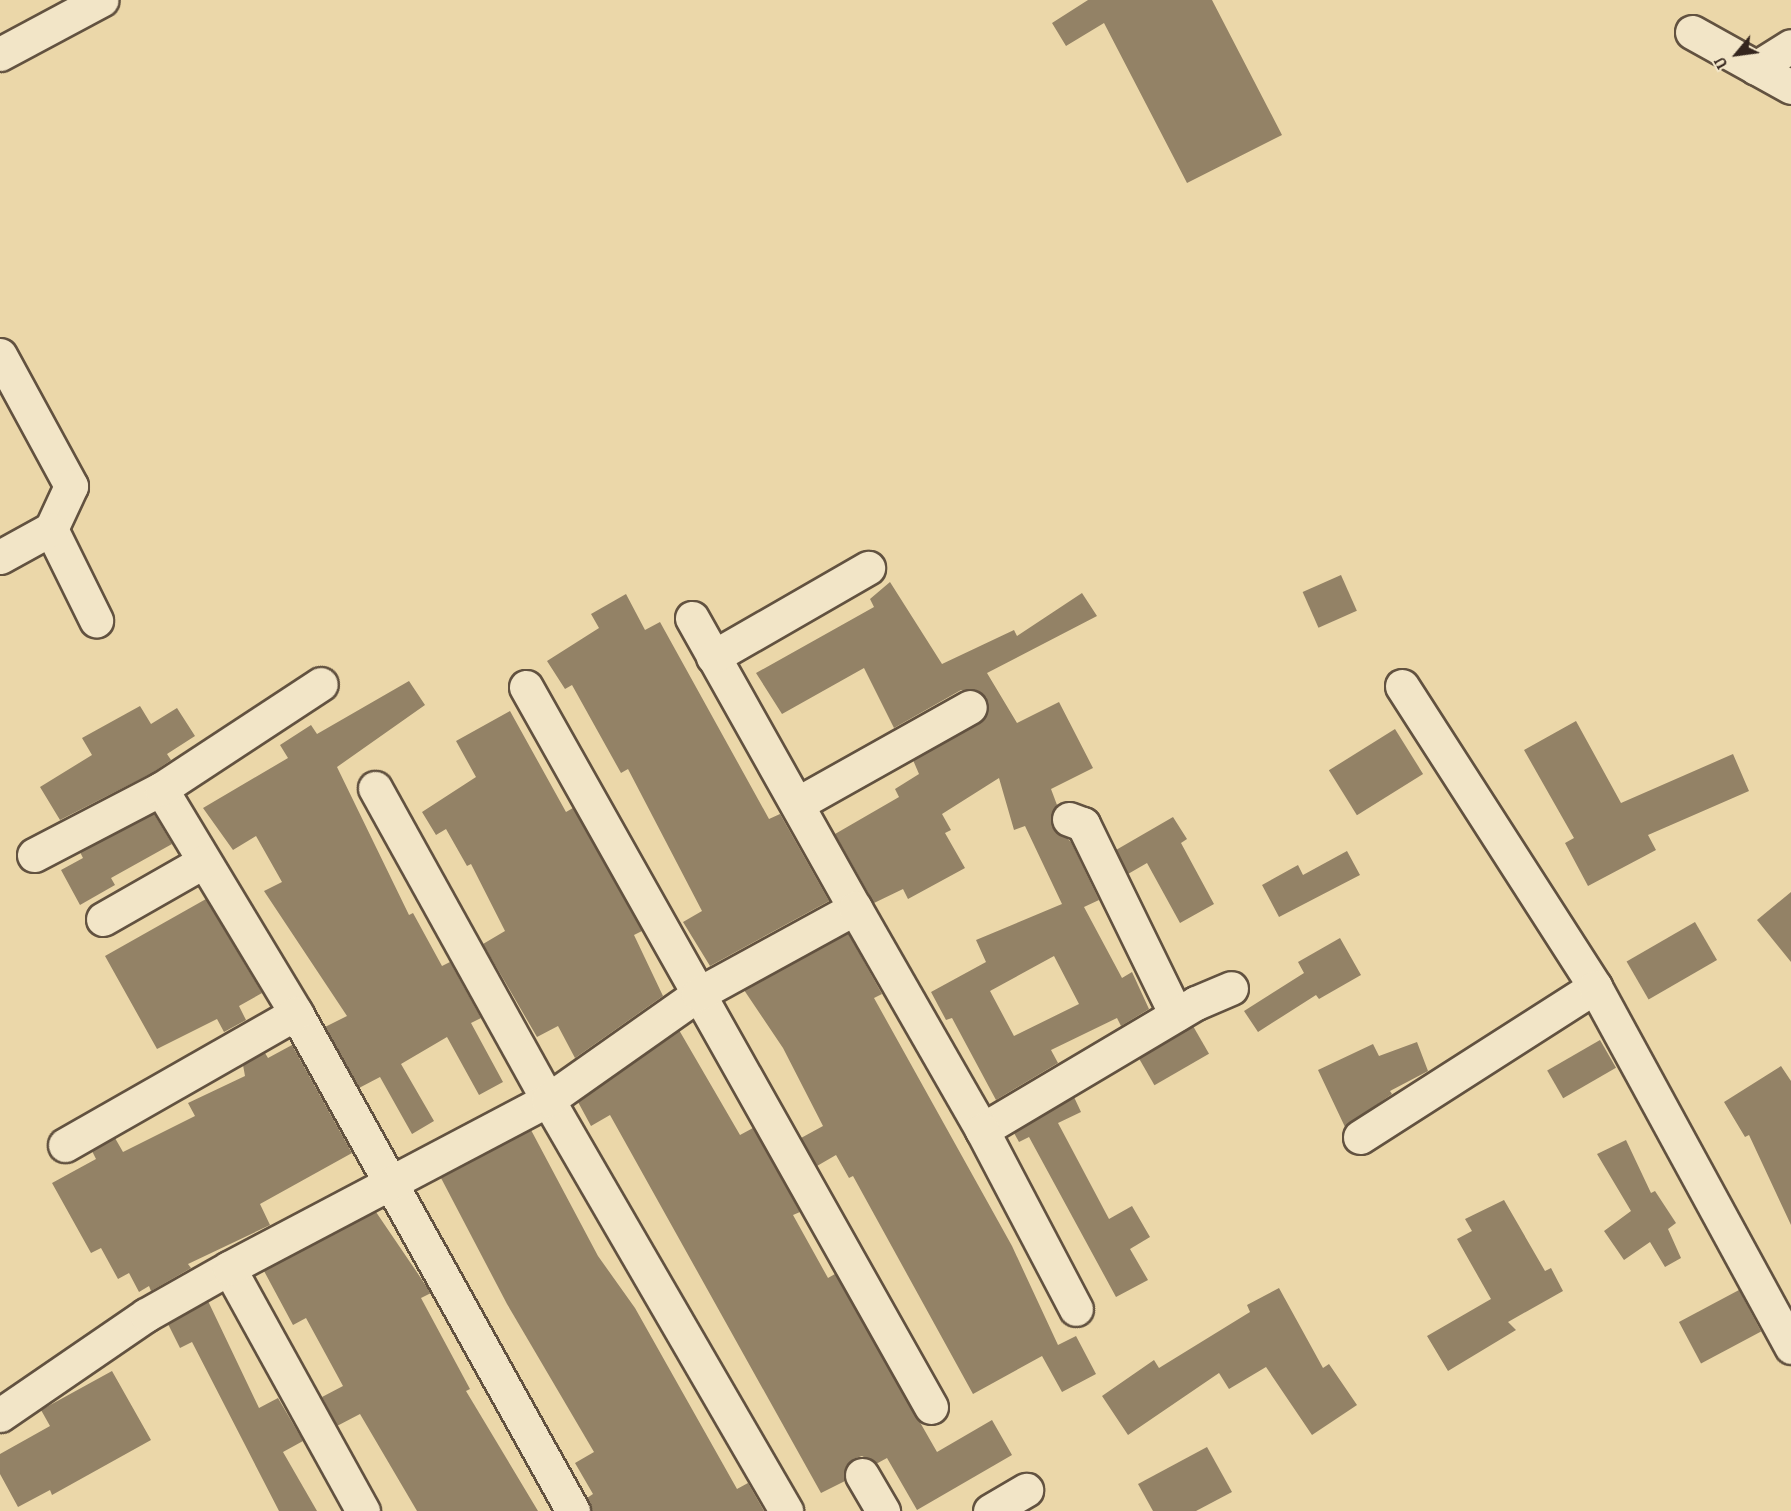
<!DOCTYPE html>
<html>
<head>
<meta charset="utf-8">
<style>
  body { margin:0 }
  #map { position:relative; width:1791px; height:1511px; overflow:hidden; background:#ebd7a9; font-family:Alegreya,serif }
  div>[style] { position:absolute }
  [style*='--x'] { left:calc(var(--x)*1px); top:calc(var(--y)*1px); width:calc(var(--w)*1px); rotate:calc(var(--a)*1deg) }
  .building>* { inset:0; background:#938266; transform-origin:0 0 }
  .roads { filter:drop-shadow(2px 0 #625240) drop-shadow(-2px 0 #625240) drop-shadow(0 2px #625240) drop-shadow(0 -2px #625240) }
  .minor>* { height:33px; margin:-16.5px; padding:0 16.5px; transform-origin:16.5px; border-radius:16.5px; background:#f2e5c7 }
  span { translate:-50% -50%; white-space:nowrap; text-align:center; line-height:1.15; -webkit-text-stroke:5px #f2e5c7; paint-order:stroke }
  .north { position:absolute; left:1707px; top:24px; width:60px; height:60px; -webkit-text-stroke:4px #f2e5c7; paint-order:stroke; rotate:241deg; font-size:16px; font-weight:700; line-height:24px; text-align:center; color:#34251d }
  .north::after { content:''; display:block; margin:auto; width:21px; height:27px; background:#34251d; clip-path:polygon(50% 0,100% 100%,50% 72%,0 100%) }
</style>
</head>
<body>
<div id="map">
  <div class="building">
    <i style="clip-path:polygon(1088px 0,1212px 0,1282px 135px,1187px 183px,1104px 23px,1066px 46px,1052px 23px)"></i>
    <i style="left:1341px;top:575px;width:39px;height:42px;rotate:66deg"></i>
    <i style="clip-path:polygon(evenodd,890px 582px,942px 664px,1014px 630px,1017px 636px,1082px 593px,1097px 616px,987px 673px,1017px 723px,1059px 702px,1093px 768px,1051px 789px,1057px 805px,1051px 823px,1071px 842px,1099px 900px,1084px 907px,1122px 978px,1132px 972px,1149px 1009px,1121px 1026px,1117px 1018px,1051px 1050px,1058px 1063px,996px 1100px,952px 1018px,946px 1020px,931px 992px,986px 962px,976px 940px,1062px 904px,1025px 826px,1014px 830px,999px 778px,942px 814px,951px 830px,945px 833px,965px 868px,908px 899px,903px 889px,874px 903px,835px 834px,899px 797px,895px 789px,919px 774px,913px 760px,980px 723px,986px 716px,987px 698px,979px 691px,961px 690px,894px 728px,864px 668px,782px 714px,756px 673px,874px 607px,870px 599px,890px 582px,1054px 956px,1079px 1004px,1014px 1036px,990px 991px,1054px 956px)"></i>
    <i style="clip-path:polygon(626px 594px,645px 630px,660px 622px,769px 819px,780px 814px,829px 901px,710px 966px,683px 922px,702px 911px,628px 769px,621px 773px,572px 685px,565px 689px,547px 661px,599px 628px,591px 614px)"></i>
    <i style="clip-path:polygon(409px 681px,425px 705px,337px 767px,409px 915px,413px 913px,442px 966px,450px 962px,481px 1018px,471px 1023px,503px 1082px,479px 1095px,447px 1037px,401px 1064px,434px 1121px,412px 1134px,380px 1077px,359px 1088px,325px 1027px,347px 1016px,264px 891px,282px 882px,256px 836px,233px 850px,203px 808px,288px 758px,280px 745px,311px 725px,317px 734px)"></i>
    <i style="clip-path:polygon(140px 706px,151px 724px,177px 708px,195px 736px,167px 754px,171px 760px,152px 773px,60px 820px,40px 787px,92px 755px,82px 738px)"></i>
    <i style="clip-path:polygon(510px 711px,566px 812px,573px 808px,642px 931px,634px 935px,663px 996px,575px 1058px,558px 1026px,537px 1037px,483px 944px,505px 931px,471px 864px,467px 866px,446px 829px,436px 835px,422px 812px,476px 777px,456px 741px)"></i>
    <i style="clip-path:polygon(1576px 721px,1621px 803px,1733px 754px,1749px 791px,1648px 835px,1656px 850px,1588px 886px,1565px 843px,1574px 838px,1524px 750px)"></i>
    <i style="left:1395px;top:729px;width:53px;height:78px;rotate:58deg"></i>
    <i style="clip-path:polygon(154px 814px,172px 844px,111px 878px,115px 885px,80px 905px,61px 870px,83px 858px,80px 852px)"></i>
    <i style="clip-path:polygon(1173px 817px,1187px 839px,1181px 843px,1214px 904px,1180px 923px,1147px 863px,1128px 874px,1116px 850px)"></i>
    <i style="clip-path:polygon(1347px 851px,1360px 875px,1279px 917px,1262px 885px,1298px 865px,1303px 875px)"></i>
    <i style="clip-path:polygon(1791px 892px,1791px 962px,1757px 920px)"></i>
    <i style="clip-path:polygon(206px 899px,262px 993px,239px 1006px,246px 1020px,224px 1032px,217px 1019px,157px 1049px,105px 956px)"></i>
    <i style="left:1695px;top:922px;width:44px;height:79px;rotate:60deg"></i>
    <i style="clip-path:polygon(848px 933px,882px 994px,874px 998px,1012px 1246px,1058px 1345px,1076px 1336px,1096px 1374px,1062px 1392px,1042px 1356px,973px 1394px,853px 1176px,849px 1178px,836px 1155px,817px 1166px,801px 1138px,823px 1126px,783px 1048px,744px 990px)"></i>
    <i style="clip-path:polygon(1340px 938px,1361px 975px,1319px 999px,1316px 995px,1258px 1032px,1244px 1011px,1304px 973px,1298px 962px)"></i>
    <i style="left:1193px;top:1026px;width:32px;height:63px;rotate:60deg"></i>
    <i style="clip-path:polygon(679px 1030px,740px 1135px,753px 1128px,800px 1212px,793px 1215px,828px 1278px,835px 1274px,937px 1452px,992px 1420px,1012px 1455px,917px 1510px,887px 1458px,876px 1464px,862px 1456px,853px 1459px,846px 1466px,845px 1481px,821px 1493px,610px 1115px,591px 1126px,578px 1102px)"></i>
    <i style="left:1600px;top:1040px;width:32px;height:61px;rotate:60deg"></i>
    <i style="clip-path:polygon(1417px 1042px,1428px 1071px,1390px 1091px,1392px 1094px,1345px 1127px,1318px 1070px,1373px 1044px,1379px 1056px)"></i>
    <i style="clip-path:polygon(292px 1045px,352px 1153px,260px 1204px,270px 1225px,188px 1264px,191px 1268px,151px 1291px,149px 1286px,139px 1292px,129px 1273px,118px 1279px,101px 1248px,91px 1253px,52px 1183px,96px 1159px,92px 1151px,115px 1138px,123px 1152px,195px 1116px,188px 1103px,245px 1076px,243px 1065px,265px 1053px,268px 1058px)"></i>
    <i style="clip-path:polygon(1781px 1066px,1791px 1081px,1791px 1225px,1749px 1135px,1745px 1137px,1724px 1102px)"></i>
    <i style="clip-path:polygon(1074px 1097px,1081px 1112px,1058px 1123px,1109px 1219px,1132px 1206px,1150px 1237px,1130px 1249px,1148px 1280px,1116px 1297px,1029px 1137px,1019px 1142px,1014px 1133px)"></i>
    <i style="clip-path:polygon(531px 1130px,598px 1256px,635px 1308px,737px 1489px,748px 1483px,764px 1511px,592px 1511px,587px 1498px,593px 1494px,575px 1463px,594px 1452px,507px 1304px,441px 1178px)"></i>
    <i style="clip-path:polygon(1626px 1140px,1651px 1193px,1655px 1191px,1676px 1223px,1668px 1229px,1681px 1258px,1665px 1267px,1650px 1242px,1624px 1260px,1604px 1231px,1631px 1211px,1597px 1154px)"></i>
    <i style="clip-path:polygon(1504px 1200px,1545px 1271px,1551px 1268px,1563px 1291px,1508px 1322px,1516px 1330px,1448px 1371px,1427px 1336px,1491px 1299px,1457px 1239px,1472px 1231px,1465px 1219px)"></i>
    <i style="clip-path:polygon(376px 1212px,431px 1293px,421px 1298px,470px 1389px,466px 1391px,538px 1511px,417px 1511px,360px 1414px,337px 1426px,322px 1397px,343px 1386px,306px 1318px,293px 1325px,264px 1271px)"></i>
    <i style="clip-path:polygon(1279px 1288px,1323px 1368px,1329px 1364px,1357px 1405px,1312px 1435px,1266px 1367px,1229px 1389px,1219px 1373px,1128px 1435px,1102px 1396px,1154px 1360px,1159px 1368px,1250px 1312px,1247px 1305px)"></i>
    <i style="left:1739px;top:1290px;width:47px;height:68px;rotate:62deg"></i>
    <i style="clip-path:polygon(208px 1301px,259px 1408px,278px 1398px,303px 1441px,283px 1452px,317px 1511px,279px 1511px,192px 1342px,180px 1348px,168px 1324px)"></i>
    <i style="clip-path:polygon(112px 1371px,151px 1440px,52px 1495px,50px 1490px,18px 1507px,0 1474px,0 1454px,50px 1426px,41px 1410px)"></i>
    <i style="clip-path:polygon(1207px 1447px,1232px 1492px,1196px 1511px,1153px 1511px,1138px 1484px)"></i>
  </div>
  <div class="roads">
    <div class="minor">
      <i style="--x:1692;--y:32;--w:113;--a:29.1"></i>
      <i style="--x:0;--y:54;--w:115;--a:-28.1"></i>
      <i style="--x:1756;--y:68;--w:41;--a:-32.2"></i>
      <i style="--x:0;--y:355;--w:149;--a:61.5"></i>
      <i style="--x:71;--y:486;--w:47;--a:114.9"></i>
      <i style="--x:51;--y:529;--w:102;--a:63.7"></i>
      <i style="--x:0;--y:557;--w:58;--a:-28.8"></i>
      <i style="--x:692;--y:618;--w:333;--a:60.7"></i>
      <i style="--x:713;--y:657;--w:179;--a:-29.9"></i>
      <i style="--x:1402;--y:686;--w:358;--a:57.3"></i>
      <i style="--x:526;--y:687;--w:826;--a:60.64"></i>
      <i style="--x:375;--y:788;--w:357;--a:61"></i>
      <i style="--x:548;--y:1100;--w:475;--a:59.9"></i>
      <i style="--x:161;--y:789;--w:262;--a:58.9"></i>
      <i style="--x:296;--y:1013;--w:570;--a:60.92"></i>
      <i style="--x:797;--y:804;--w:198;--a:-29.3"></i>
      <i style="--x:1069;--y:819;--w:15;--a:20"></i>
      <i style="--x:1083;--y:824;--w:212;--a:64"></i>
      <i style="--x:34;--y:855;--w:143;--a:-27.5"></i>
      <i style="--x:161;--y:789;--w:191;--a:-33.3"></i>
      <i style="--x:103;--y:919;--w:115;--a:-29.7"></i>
      <i style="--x:982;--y:1130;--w:249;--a:-30.7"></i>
      <i style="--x:1196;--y:1003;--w:38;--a:-23"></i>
      <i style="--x:1360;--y:1137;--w:279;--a:-32.6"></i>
      <i style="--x:1595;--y:987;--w:410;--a:61.4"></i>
      <i style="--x:65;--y:1145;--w:266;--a:-29.7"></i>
      <i style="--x:0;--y:1415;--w:177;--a:-34.4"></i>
      <i style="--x:146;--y:1315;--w:95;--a:-29.5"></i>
      <i style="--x:862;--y:1475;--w:42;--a:59.7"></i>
      <i style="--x:363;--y:1511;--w:277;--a:-118.9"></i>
      <i style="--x:229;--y:1268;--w:361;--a:-27.8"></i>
      <i style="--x:548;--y:1100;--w:184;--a:-35.2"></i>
      <i style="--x:698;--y:994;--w:179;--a:-28.7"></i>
      <i style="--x:855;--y:908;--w:256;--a:60.2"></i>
      <i style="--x:982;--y:1130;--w:202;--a:62.3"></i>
      <i style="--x:990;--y:1511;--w:42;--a:-30.3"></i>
    </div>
  </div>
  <div class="north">U</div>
</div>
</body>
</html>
